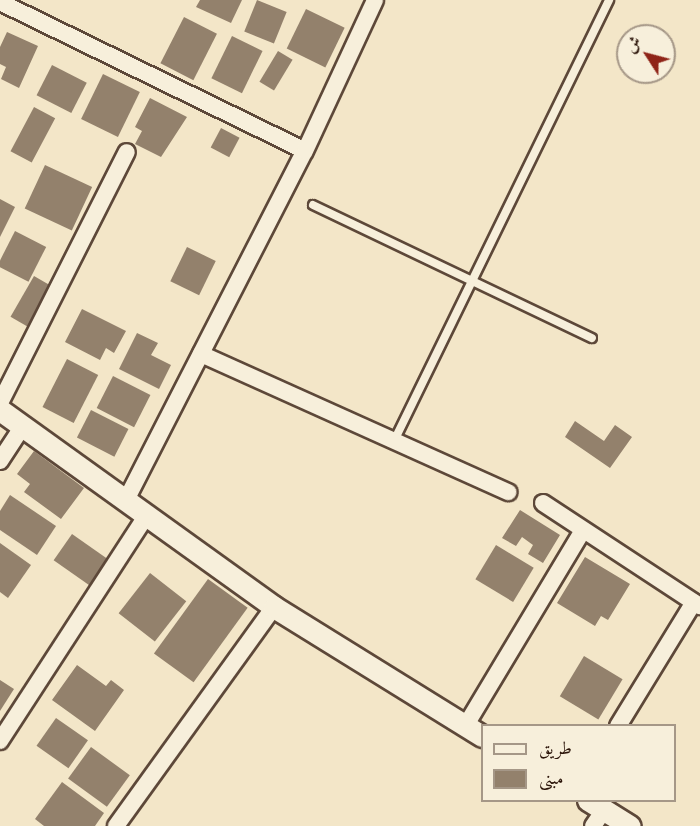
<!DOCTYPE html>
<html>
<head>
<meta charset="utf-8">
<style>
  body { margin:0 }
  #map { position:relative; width:700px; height:826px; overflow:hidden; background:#f3e6c8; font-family:"IM FELL Double Pica",Amiri,serif }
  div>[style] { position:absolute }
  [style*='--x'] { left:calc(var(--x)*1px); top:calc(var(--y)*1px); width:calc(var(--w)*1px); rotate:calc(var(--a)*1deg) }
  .building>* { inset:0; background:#93816c; transform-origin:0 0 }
  .roads { filter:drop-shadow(2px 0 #5d4839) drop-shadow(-2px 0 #5d4839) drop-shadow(0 2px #5d4839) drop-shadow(0 -2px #5d4839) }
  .service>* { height:8px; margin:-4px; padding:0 4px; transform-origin:4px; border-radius:4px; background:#f7efdb }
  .minor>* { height:16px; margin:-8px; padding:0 8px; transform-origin:8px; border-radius:8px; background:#f7efdb }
  .tertiary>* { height:21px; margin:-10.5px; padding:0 10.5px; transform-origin:10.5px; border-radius:10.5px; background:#f7efdb }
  span { translate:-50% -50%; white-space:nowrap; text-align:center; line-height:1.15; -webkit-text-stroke:4.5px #f7efdb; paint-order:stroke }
  .legend { position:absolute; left:481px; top:724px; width:195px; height:78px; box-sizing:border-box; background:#f7efdb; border:2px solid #a59787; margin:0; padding:8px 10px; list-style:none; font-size:18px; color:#2b1409 }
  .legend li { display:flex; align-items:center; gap:12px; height:30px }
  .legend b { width:30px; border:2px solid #a59787 }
  .north { position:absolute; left:616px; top:24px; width:60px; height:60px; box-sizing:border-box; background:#f7efdb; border:2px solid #a59787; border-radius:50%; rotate:306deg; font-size:16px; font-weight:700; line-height:24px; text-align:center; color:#2b1409 }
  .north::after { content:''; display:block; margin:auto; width:21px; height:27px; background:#8f2418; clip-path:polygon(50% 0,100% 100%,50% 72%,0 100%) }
</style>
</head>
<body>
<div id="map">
  <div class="building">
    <i style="clip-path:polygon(200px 0,242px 0,231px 23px,196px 7px)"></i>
    <i style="left:257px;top:0;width:32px;height:34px;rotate:22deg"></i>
    <i style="left:306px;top:9px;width:43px;height:44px;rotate:26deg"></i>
    <i style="left:184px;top:17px;width:37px;height:52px;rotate:27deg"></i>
    <i style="clip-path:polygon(7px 32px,38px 46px,19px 88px,1px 79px,6px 67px,0 64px,0 47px)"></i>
    <i style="left:232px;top:36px;width:34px;height:47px;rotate:26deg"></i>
    <i style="left:278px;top:51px;width:17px;height:36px;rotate:31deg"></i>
    <i style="left:52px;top:65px;width:39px;height:34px;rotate:27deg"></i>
    <i style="left:103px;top:74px;width:41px;height:50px;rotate:26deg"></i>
    <i style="clip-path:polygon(150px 98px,187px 117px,161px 157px,135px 144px,142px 131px,135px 127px)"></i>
    <i style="left:34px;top:107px;width:24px;height:50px;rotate:28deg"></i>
    <i style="left:221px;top:128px;width:21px;height:22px;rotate:28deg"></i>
    <i style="left:45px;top:165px;width:52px;height:48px;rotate:25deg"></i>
    <i style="clip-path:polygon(0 199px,15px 207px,0 237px)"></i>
    <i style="left:15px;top:231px;width:35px;height:39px;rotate:27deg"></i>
    <i style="left:187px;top:247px;width:32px;height:38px;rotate:26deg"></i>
    <i style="left:34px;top:276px;width:20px;height:47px;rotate:30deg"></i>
    <i style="clip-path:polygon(82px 309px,126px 331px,114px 353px,106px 348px,100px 360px,65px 342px)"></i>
    <i style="clip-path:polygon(137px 333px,158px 343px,151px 355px,171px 365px,159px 389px,119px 369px)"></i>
    <i style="left:67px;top:359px;width:35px;height:54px;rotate:27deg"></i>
    <i style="left:113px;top:376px;width:42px;height:36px;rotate:27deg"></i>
    <i style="left:91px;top:410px;width:42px;height:31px;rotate:27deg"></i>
    <i style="clip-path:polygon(575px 421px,604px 441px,615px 425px,632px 437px,610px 468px,565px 437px)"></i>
    <i style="clip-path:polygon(34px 451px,84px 488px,61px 519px,24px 492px,30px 484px,17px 474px)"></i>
    <i style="clip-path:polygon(10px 495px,56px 526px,37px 555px,0 530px,0 511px)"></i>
    <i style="clip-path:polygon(520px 510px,560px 535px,543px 563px,528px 554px,533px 545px,522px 537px,516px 546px,502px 538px)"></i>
    <i style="left:72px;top:534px;width:47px;height:32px;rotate:35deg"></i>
    <i style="clip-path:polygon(0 543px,31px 565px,8px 598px,0 592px)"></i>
    <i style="left:496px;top:545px;width:44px;height:40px;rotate:31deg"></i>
    <i style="clip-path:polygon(585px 557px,630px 584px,608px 620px,601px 616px,595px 626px,557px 603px)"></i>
    <i style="left:150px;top:573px;width:46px;height:51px;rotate:38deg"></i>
    <i style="left:208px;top:579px;width:49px;height:92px;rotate:36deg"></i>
    <i style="left:584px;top:656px;width:45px;height:47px;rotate:31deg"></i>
    <i style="clip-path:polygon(77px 665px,106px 686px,111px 680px,124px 690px,95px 731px,52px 700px)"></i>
    <i style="clip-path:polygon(0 680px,14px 689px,0 711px)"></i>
    <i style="left:56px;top:718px;width:39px;height:34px;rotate:35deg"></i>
    <i style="left:91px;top:747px;width:48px;height:39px;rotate:36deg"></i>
    <i style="clip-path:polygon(62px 782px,104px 813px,95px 826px,44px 826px,35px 819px)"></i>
  </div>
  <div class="roads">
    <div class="service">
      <i style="--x:313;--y:205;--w:309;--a:25.5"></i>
      <i style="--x:394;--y:441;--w:491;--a:-64"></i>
    </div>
    <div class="minor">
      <i style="--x:0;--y:2;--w:339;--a:26"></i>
      <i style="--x:201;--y:354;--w:337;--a:24.2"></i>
      <i style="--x:0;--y:403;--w:281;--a:-63.2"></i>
      <i style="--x:0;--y:461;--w:42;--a:-56.7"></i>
      <i style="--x:125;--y:502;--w:394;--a:-62.9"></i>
      <i style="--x:305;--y:151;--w:166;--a:-65.1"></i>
      <i style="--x:543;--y:503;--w:188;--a:33.3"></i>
      <i style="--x:466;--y:725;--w:227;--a:-59"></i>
      <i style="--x:618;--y:726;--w:145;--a:-58.5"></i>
      <i style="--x:0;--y:741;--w:268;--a:-57"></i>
      <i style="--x:116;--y:826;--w:270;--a:-54.2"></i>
      <i style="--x:593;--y:826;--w:19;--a:-55"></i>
    </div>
    <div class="tertiary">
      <i style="--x:0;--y:410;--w:337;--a:35.7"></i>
      <i style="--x:274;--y:607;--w:245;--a:31.8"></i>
      <i style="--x:588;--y:800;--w:49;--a:31.8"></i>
    </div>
  </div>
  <ul class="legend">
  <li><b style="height:8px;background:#f7efdb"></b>طريق</li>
  <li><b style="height:16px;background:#93816c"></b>مبنى</li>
  </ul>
  <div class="north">ش</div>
</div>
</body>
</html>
